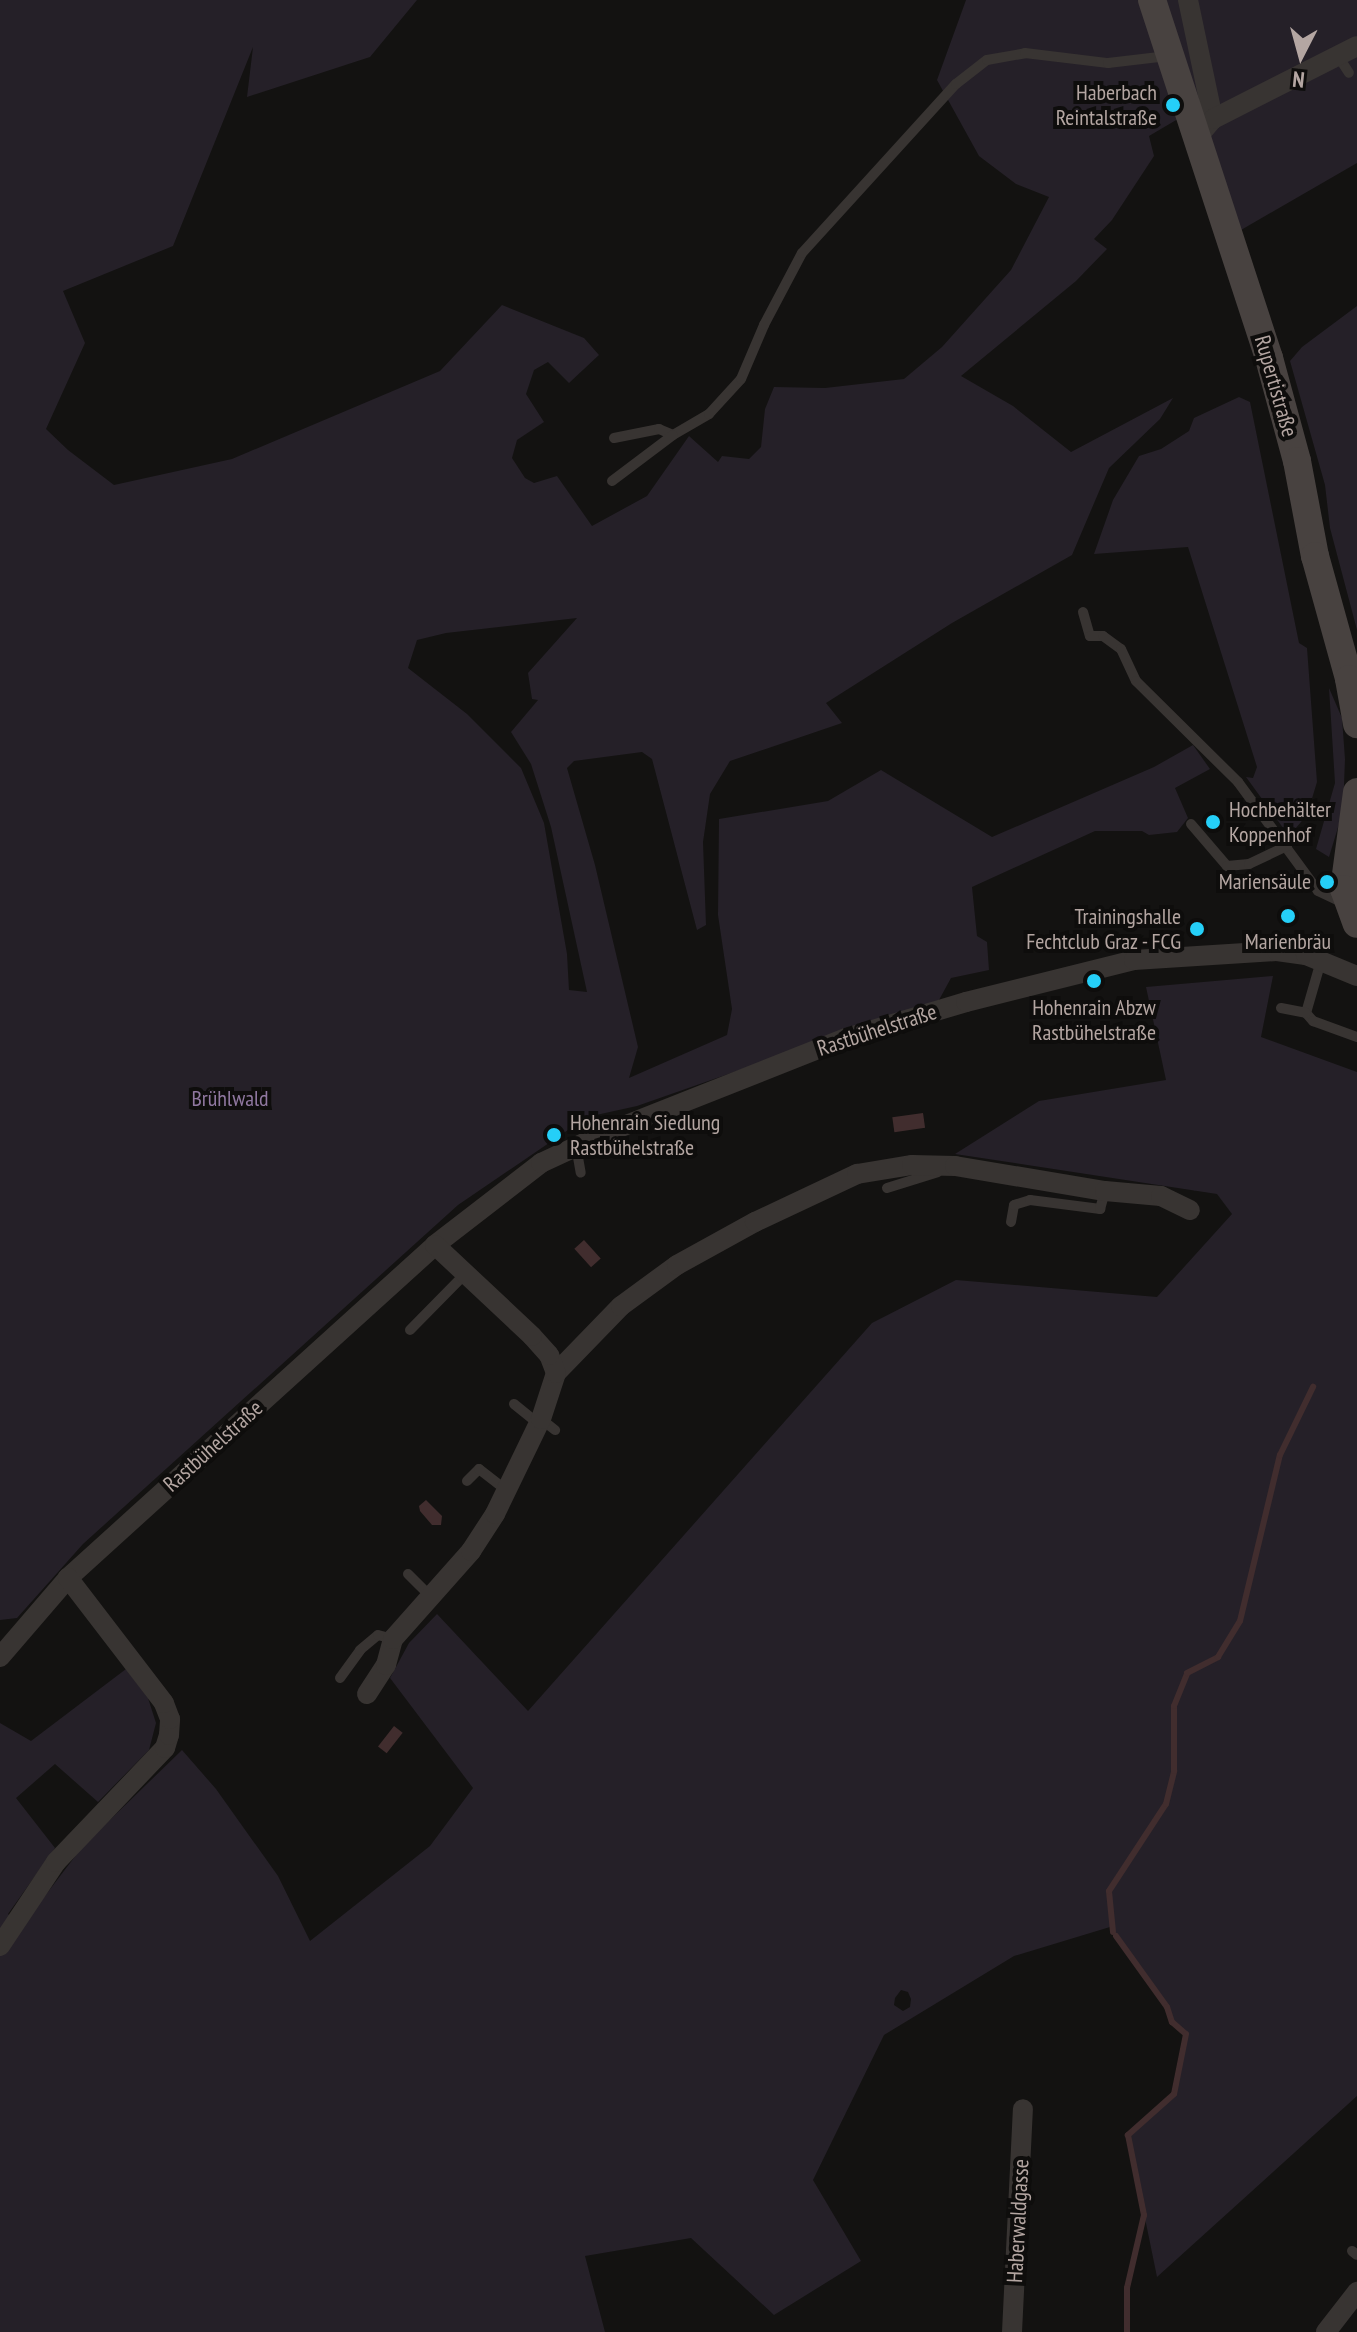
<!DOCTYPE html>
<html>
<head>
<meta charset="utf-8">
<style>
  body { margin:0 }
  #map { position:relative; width:1357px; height:2332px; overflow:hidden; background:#131211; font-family:"PT Sans Narrow",sans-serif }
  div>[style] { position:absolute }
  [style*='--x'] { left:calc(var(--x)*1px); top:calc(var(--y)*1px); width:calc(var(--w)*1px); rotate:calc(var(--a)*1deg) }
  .green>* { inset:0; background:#252028 }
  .water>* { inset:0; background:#412d2e; transform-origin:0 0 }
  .stream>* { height:6px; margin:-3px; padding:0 3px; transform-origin:3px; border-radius:3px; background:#412d2e }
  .lane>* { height:10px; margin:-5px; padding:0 5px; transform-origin:5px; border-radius:5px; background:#383432 }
  .street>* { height:20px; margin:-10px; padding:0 10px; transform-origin:10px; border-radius:10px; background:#383432 }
  .secondary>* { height:28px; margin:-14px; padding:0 14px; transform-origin:14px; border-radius:14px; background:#484240 }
  .dots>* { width:22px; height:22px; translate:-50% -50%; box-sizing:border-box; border:4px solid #0e0d0c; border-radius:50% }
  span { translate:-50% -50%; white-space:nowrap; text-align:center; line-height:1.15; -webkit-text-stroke:8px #0e0d0c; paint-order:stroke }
  .poi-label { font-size:22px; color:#b4a6a2 }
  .right { translate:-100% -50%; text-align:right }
  .left { translate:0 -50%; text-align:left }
  .street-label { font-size:22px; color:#b4a6a2 }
  .park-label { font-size:22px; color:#9078a0 }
  .north { position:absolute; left:1261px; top:16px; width:80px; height:80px; -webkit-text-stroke:6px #0e0d0c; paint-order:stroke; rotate:186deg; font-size:22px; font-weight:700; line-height:32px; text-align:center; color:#b4a6a2 }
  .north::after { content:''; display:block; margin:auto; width:28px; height:36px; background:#b4a6a2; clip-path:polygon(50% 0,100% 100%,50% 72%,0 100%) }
</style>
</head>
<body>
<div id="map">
  <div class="green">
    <i style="clip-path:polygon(evenodd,0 0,417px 0,370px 57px,247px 97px,253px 47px,173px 246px,63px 291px,85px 343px,46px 429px,68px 450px,114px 485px,232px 459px,440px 371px,502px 305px,584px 338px,599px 355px,569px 383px,548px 362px,534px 370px,526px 394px,544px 422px,517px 440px,512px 458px,525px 478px,534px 483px,557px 476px,592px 526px,647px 496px,689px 436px,718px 462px,722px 456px,749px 459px,761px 447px,765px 409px,774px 387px,825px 388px,904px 379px,942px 347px,1011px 270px,1049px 197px,1016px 184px,979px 156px,937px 80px,966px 0,1357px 0,1357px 163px,1241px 230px,1200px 106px,1149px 136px,1154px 156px,1112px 220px,1094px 239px,1107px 249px,1076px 281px,961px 376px,1013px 406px,1071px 452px,1173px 398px,1160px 419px,1109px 468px,1072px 555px,952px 623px,826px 703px,842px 723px,730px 761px,710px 794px,703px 842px,706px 925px,697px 930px,652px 759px,642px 752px,574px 761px,567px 768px,595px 865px,638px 1047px,629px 1078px,727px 1035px,732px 1009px,718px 915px,719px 819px,828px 801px,881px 770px,992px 837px,1154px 767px,1193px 745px,1210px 769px,1175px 788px,1188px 818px,1177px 832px,1149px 835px,1142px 831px,1095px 831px,972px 887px,977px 936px,987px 942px,989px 970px,951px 978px,939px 1000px,637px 1106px,587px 1117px,458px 1205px,83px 1544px,17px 1618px,0 1620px,0 0,577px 618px,528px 673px,532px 699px,538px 700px,511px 732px,531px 764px,551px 827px,587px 992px,569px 990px,567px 954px,544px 823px,521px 768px,467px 714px,408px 668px,417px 640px,446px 633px,577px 618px)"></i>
    <i style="clip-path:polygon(1357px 306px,1357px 630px,1330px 528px,1325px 485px,1290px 361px,1302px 347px)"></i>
    <i style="clip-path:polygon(1239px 397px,1250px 402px,1299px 643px,1307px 648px,1317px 782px,1307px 815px,1289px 836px,1246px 777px,1253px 778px,1257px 767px,1188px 547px,1094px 554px,1113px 500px,1139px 456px,1161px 449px,1189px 431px,1194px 418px)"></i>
    <i style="clip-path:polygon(1329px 688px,1342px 718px,1345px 759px,1343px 811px,1329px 857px,1316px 849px,1335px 783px)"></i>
    <i style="clip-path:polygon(evenodd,1273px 976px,1261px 1037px,1357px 1072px,1357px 2096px,1157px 2277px,1128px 2135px,1174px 2094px,1186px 2034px,1172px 2022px,1167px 2007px,1110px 1927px,1014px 1956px,884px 2035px,813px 2180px,861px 2261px,774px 2315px,691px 2238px,585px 2256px,605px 2332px,0 2332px,0 1723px,31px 1741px,126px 1669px,148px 1698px,156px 1723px,149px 1750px,98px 1802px,55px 1764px,16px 1798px,55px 1848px,8px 1914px,22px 1926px,83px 1846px,182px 1750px,216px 1789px,278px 1876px,310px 1941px,430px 1846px,473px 1788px,390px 1678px,409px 1643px,437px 1614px,528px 1711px,872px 1323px,956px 1280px,1157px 1297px,1232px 1214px,1217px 1194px,955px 1154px,1039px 1101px,1166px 1080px,1146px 987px,1273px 976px,901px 1990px,908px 1992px,911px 1999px,910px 2007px,903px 2011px,894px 2005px,895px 1998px,901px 1990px)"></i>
  </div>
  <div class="water">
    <i style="left:923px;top:1113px;width:15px;height:31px;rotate:82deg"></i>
    <i style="left:584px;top:1240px;width:25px;height:13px;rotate:48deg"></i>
    <i style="clip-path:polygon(426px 1500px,442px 1516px,441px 1525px,432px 1525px,420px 1511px,419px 1506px)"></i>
    <i style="left:394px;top:1726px;width:11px;height:26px;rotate:38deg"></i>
  </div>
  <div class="stream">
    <i style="--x:1113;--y:1932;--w:41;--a:-95.6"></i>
    <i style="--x:1109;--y:1891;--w:104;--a:-56.8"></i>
    <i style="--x:1166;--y:1804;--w:34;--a:-76"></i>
    <i style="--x:1174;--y:1771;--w:65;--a:-90"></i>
    <i style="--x:1174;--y:1706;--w:35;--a:-68"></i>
    <i style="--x:1187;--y:1673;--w:35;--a:-27"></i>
    <i style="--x:1218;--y:1657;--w:42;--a:-58.6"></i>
    <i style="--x:1240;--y:1621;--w:171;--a:-76.5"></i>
    <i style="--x:1280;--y:1455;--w:76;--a:-64.1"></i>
    <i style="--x:1116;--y:1936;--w:87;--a:54.3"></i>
    <i style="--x:1167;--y:2007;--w:16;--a:72"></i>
    <i style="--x:1172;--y:2022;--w:18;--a:41"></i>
    <i style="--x:1186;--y:2034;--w:61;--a:101.3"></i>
    <i style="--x:1174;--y:2094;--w:62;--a:138.3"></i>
    <i style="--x:1128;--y:2135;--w:82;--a:78.7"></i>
    <i style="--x:1144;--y:2215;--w:75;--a:103.1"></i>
    <i style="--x:1127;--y:2288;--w:44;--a:90"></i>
  </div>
  <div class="lane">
    <i style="--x:1338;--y:56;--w:20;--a:57"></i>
    <i style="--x:614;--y:438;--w:46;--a:-11.3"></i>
    <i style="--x:659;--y:429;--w:15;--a:23"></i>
    <i style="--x:673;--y:435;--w:42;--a:-30.3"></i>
    <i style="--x:709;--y:414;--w:47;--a:-47.6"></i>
    <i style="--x:741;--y:379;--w:59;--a:-66.9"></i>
    <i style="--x:764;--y:325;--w:81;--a:-62.2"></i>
    <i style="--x:802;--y:253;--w:229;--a:-47.7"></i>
    <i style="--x:956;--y:84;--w:39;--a:-38"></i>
    <i style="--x:987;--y:60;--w:39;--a:-10"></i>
    <i style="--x:1025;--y:53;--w:84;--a:6.9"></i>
    <i style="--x:1108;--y:63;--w:60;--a:-6.7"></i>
    <i style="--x:612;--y:481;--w:76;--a:-37"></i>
    <i style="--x:1083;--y:612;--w:25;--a:74"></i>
    <i style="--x:1090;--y:636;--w:13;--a:0"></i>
    <i style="--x:1103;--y:636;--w:22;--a:36"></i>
    <i style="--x:1121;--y:649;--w:35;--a:65"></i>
    <i style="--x:1136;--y:681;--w:144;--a:44.7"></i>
    <i style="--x:1238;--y:782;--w:135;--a:53.7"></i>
    <i style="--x:1318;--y:891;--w:31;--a:25"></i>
    <i style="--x:1191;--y:824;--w:55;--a:49.4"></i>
    <i style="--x:1227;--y:866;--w:22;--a:-5"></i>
    <i style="--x:1249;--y:864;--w:42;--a:-25.3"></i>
    <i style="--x:1321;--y:961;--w:54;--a:106.1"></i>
    <i style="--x:1306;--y:1013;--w:11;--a:49"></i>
    <i style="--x:1313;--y:1021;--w:47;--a:20"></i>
    <i style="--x:1281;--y:1008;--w:25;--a:11"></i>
    <i style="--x:576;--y:1146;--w:27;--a:80"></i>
    <i style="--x:887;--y:1188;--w:53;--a:-17.4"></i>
    <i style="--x:1011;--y:1222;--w:17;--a:-80"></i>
    <i style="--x:1014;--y:1205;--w:17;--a:-17"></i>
    <i style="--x:1030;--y:1200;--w:71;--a:7.3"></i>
    <i style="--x:1100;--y:1209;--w:19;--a:-74"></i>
    <i style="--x:410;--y:1330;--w:80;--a:-45.5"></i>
    <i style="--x:514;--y:1404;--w:32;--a:39"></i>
    <i style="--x:541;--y:1419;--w:18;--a:38"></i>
    <i style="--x:467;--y:1481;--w:17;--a:-45"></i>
    <i style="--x:479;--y:1469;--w:36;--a:38"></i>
    <i style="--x:408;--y:1574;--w:33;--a:45"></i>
    <i style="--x:340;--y:1678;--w:34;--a:-54"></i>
    <i style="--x:360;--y:1650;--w:23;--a:-40"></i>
    <i style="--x:378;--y:1635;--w:16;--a:15"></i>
    <i style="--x:1352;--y:2251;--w:6;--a:39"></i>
  </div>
  <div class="street">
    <i style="--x:1188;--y:0;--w:122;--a:78.1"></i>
    <i style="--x:1196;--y:139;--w:26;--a:-50"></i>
    <i style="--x:1213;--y:119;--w:161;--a:-26.9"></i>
    <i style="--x:556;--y:1373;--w:93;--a:-45.9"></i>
    <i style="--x:621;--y:1306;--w:69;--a:-36.2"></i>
    <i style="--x:677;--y:1265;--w:89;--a:-28.9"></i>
    <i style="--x:755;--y:1222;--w:113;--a:-25.2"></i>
    <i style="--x:857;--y:1174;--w:56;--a:-9.3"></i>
    <i style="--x:912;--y:1165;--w:43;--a:1.3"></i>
    <i style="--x:955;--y:1166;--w:152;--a:9.5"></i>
    <i style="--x:1105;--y:1191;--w:56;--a:5.1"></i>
    <i style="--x:1161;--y:1196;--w:32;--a:26"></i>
    <i style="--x:0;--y:1657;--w:104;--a:-49.3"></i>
    <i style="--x:68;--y:1578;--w:496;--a:-42.2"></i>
    <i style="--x:435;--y:1245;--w:134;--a:-37.7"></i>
    <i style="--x:541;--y:1163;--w:66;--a:-25"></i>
    <i style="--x:601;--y:1135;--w:264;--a:-21.6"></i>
    <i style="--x:846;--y:1038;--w:125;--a:-16.7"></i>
    <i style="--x:966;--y:1002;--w:173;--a:-14"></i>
    <i style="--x:1134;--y:960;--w:143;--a:-3.6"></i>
    <i style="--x:1277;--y:951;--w:29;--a:8"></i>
    <i style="--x:1306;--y:955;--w:55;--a:22.4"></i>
    <i style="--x:367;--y:1694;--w:35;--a:-57"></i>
    <i style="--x:386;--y:1665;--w:27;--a:-75"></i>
    <i style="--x:393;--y:1639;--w:118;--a:-48.4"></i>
    <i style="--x:471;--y:1551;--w:44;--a:-57"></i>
    <i style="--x:495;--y:1514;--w:106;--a:-64.2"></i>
    <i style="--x:541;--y:1419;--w:48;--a:-71.9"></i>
    <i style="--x:556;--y:1373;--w:19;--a:-111"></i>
    <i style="--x:549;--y:1355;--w:25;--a:-132"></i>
    <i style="--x:532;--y:1336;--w:133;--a:-136.8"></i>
    <i style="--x:0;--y:1946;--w:101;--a:-56.3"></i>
    <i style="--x:56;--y:1862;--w:158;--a:-46.3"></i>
    <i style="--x:165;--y:1748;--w:14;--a:-73"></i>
    <i style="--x:169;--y:1735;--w:16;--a:-86"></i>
    <i style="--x:170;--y:1719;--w:17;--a:-111"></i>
    <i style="--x:164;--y:1703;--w:158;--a:-127.5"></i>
    <i style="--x:1012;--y:2332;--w:223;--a:-87.2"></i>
    <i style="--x:1326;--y:2332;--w:51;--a:-52.2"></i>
  </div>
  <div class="secondary">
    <i style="--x:1152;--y:0;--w:377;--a:71.9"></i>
    <i style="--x:1269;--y:358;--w:107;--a:74.8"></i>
    <i style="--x:1297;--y:461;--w:97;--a:79.3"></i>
    <i style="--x:1315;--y:556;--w:128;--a:74.5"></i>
    <i style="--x:1349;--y:679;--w:46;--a:79.9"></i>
    <i style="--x:1357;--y:792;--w:98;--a:97.6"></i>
    <i style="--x:1344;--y:889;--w:37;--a:70"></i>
  </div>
  <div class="dots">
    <i style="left:1173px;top:105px;background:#25cff8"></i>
    <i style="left:1213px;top:822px;background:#25cff8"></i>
    <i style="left:1327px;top:882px;background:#25cff8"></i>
    <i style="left:1288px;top:916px;background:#25cff8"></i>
    <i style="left:1197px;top:929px;background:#25cff8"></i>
    <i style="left:1094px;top:981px;background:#25cff8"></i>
    <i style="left:554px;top:1135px;background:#25cff8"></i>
  </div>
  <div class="poi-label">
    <span class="right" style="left:1157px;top:105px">Haberbach<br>Reintalstraße</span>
    <span class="left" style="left:1229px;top:822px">Hochbehälter<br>Koppenhof</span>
    <span class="right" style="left:1311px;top:882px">Mariensäule</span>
    <span class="right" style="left:1181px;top:929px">Trainingshalle<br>Fechtclub Graz - FCG</span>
    <span style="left:1288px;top:942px">Marienbräu</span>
    <span style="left:1094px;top:1020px">Hohenrain Abzw<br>Rastbühelstraße</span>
    <span class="left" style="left:570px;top:1135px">Hohenrain Siedlung<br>Rastbühelstraße</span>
  </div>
  <div class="street-label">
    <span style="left:1276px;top:386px;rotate:74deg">Rupertistraße</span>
    <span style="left:877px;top:1030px;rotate:-18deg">Rastbühelstraße</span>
    <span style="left:213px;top:1446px;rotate:-42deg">Rastbühelstraße</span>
    <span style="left:1018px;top:2221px;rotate:-87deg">Haberwaldgasse</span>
  </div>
  <div class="park-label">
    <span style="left:230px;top:1099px">Brühlwald</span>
  </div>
  <div class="north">N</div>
</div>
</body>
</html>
